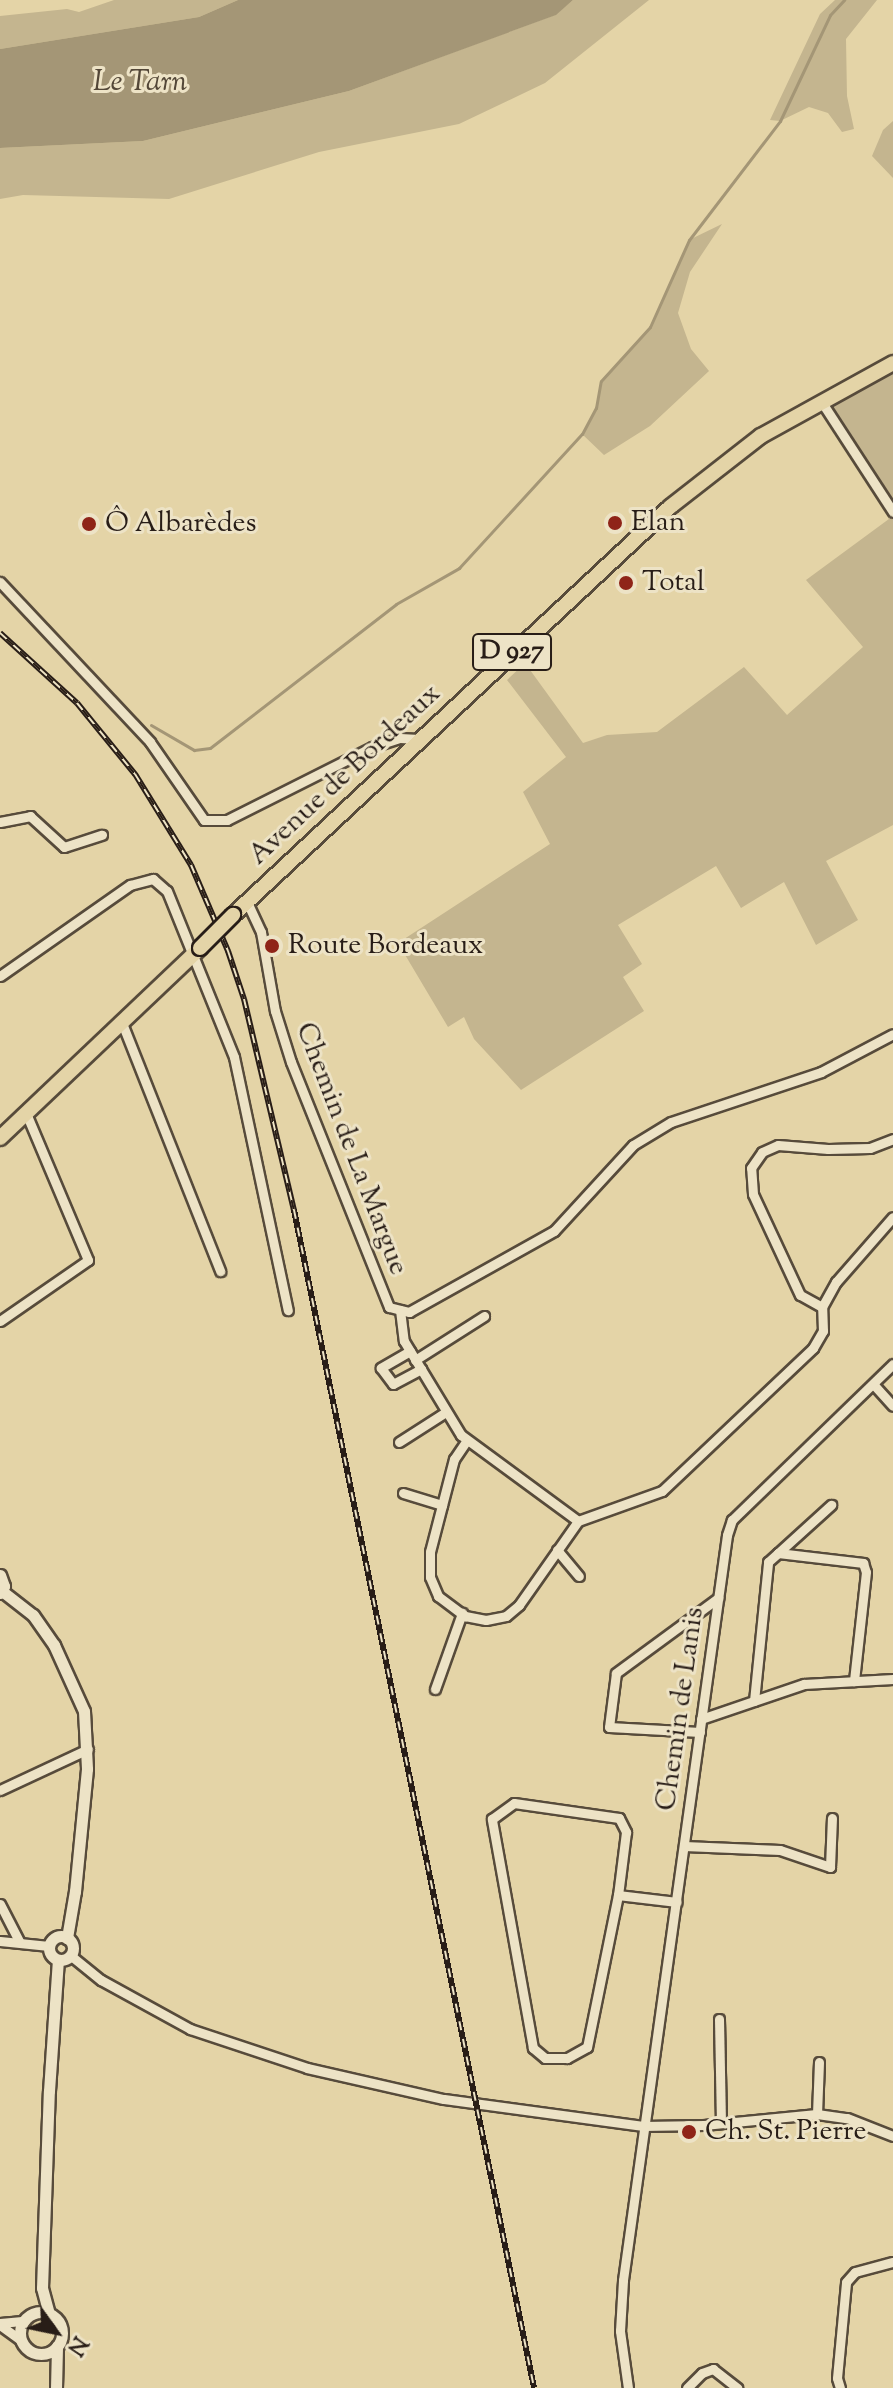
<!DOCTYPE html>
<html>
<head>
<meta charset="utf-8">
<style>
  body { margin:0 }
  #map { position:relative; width:893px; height:2388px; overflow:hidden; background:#e4d4a7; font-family:"Sorts Mill Goudy",serif }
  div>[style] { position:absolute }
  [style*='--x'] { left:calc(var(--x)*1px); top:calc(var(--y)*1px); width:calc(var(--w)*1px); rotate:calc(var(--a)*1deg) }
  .green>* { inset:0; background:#c4b58f }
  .water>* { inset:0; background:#a49676 }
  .stream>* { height:3px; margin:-1.5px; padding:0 1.5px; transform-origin:1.5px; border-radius:1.5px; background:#a49676 }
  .roads { filter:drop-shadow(2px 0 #574b3b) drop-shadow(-2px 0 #574b3b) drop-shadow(0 2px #574b3b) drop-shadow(0 -2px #574b3b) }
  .minor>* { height:9px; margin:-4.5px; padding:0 4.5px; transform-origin:4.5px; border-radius:4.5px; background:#ede3c6 }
  .tertiary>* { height:11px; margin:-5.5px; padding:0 5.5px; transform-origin:5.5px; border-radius:5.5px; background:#ede3c6 }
  .tertiary>.ring { margin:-5.5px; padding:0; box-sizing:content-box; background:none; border:11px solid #ede3c6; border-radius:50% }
  .primary>* { height:14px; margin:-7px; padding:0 7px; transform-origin:7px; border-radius:7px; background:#e4d4a7 }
  .rail>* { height:6px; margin-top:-3px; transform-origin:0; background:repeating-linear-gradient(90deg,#ede3c6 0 9px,#281d17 0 18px); box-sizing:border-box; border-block:2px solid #281d17 }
  .bridges { filter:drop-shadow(2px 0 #281d17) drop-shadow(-2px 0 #281d17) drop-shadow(0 2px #281d17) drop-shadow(0 -2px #281d17) }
  .primary-bridge>* { height:14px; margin:-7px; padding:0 7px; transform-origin:7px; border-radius:7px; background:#e4d4a7 }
  .dots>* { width:22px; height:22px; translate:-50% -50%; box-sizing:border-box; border:4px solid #ede3c6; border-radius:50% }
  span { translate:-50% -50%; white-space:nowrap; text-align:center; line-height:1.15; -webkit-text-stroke:6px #ede3c6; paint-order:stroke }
  .shield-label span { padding:2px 6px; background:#ede3c6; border:2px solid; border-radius:6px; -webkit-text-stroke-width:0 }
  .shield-label { font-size:26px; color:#281d17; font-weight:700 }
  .poi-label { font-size:28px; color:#281d17 }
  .left { translate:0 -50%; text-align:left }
  .street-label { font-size:28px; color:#281d17 }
  .water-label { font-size:30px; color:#534738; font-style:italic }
  .north { position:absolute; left:16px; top:2292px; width:80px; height:80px; -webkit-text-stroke:6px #ede3c6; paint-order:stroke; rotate:123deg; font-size:22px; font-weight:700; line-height:32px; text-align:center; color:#281d17 }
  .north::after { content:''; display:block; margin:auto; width:28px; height:36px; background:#281d17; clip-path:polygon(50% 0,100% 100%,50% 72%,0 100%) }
</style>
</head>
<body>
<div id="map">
  <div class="green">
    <i style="clip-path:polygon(114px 0,238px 0,199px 17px,0 49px,0 16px,67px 9px,79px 12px)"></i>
    <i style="clip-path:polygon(573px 0,649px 0,545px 83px,459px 124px,319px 152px,169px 199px,23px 195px,0 199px,0 148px,143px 141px,349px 91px,555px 15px)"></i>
    <i style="clip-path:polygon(835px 0,877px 0,846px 39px,847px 96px,854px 129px,842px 132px,828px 113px,809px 107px,780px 121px,770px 120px,820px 14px)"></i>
    <i style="clip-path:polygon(893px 121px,893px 178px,872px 156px,883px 130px)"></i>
    <i style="clip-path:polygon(722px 224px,690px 272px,678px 313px,691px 349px,709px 371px,650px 426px,604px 455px,582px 434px,596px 408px,601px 381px,650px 327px,689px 240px)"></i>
    <i style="clip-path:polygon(893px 363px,893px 512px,822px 404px)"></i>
    <i style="clip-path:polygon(893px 516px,893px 825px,826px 861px,858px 920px,816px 945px,784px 882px,741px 908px,716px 866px,618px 925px,642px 964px,623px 977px,644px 1011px,521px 1090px,474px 1039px,464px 1017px,448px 1027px,398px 943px,550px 844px,523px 792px,566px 757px,507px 680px,525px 663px,583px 743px,607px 735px,657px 732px,744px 667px,787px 715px,863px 647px,806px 580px)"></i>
  </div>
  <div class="water">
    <i style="clip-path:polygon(238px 0,573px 0,556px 15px,349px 91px,143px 141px,0 148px,0 49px,199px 17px)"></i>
  </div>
  <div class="stream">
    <i style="--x:151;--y:725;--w:50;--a:30.2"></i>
    <i style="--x:194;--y:750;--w:16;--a:-7"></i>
    <i style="--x:210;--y:748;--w:235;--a:-37.7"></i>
    <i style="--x:396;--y:604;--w:73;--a:-29.7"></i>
    <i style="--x:459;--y:568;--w:182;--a:-47.5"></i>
    <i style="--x:582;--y:434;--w:30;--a:-62"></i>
    <i style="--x:596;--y:408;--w:27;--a:-80"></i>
    <i style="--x:601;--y:381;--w:73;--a:-47.8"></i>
    <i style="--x:650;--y:327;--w:95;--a:-65.9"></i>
    <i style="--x:689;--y:240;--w:150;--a:-52.6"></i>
    <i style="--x:780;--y:121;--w:117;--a:-64.7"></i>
    <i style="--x:830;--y:15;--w:21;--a:-47"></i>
  </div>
  <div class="roads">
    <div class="minor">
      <i style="--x:821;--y:401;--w:132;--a:57"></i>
      <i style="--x:0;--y:582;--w:219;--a:46.8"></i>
      <i style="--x:150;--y:742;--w:95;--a:55.3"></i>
      <i style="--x:204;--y:820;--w:23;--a:0"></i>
      <i style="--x:227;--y:820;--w:162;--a:-26.7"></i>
      <i style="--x:372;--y:747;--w:29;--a:-18"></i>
      <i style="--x:400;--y:738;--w:19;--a:3"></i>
      <i style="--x:0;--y:822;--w:31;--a:-11"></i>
      <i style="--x:30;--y:816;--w:46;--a:42.4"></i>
      <i style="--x:64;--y:847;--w:40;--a:-18"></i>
      <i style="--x:247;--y:902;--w:33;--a:65"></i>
      <i style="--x:261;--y:932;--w:80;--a:80"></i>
      <i style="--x:275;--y:1011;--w:53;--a:72.6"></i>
      <i style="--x:291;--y:1062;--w:264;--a:68.2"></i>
      <i style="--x:389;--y:1307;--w:21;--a:14"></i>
      <i style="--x:409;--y:1312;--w:166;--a:-29.2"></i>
      <i style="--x:554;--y:1231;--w:117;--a:-47.4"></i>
      <i style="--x:633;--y:1145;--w:44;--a:-31.2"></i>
      <i style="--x:671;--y:1122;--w:158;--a:-18.4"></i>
      <i style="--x:821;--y:1072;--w:81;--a:-27.8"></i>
      <i style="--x:0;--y:976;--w:159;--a:-35"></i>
      <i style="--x:130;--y:885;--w:24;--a:-15"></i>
      <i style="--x:153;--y:879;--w:18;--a:41"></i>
      <i style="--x:167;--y:891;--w:179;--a:68"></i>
      <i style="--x:234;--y:1057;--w:259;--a:78"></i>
      <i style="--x:122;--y:1023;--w:267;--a:68.4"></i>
      <i style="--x:822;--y:1307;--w:25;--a:-151"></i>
      <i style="--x:800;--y:1295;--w:111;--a:-115"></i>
      <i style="--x:753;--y:1194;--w:26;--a:-94"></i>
      <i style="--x:751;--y:1168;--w:19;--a:-55"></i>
      <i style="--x:762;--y:1152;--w:17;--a:-24"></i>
      <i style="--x:778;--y:1145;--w:50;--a:4.6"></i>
      <i style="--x:828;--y:1149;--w:42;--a:-1.4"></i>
      <i style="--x:870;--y:1148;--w:25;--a:-21"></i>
      <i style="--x:400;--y:1310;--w:31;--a:83"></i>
      <i style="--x:404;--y:1341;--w:110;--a:58.8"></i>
      <i style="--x:461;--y:1435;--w:145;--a:36.3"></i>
      <i style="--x:578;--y:1521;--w:89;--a:-19.7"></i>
      <i style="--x:662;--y:1491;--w:208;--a:-43.4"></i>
      <i style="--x:813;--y:1348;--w:20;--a:-60"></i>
      <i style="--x:823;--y:1331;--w:24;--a:-92"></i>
      <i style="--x:822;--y:1307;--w:29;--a:-61"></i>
      <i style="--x:836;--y:1282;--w:86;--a:-48.8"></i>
      <i style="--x:0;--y:1321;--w:107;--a:-34.7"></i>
      <i style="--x:88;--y:1260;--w:160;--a:-112.9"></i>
      <i style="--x:410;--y:1351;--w:34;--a:150"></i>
      <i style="--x:381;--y:1368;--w:20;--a:53"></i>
      <i style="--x:393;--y:1384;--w:32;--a:-28"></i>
      <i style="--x:415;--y:1360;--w:82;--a:-32.5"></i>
      <i style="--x:874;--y:1385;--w:28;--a:48"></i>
      <i style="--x:467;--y:1440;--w:23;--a:124"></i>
      <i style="--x:454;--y:1459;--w:96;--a:104.5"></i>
      <i style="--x:430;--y:1552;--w:25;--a:90"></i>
      <i style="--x:430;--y:1577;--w:21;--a:67"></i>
      <i style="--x:438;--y:1596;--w:34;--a:37"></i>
      <i style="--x:465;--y:1616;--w:21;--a:11"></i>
      <i style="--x:486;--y:1620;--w:20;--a:-11"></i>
      <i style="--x:506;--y:1616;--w:17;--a:-40"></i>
      <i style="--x:519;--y:1605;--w:103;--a:-54.9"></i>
      <i style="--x:399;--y:1442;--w:56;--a:-32.6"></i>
      <i style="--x:403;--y:1493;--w:41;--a:17.1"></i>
      <i style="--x:557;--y:1550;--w:34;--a:50"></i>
      <i style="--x:778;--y:1553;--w:72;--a:-42.2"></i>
      <i style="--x:435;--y:1689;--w:81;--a:-70.4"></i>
      <i style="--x:754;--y:1701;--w:140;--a:-84.2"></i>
      <i style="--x:768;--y:1562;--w:13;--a:-42"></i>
      <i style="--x:778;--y:1553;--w:86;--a:6.7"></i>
      <i style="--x:863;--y:1563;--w:9;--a:72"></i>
      <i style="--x:866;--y:1572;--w:110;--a:96.3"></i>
      <i style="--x:701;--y:1719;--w:109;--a:-18.8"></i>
      <i style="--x:804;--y:1684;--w:89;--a:-3.2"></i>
      <i style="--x:700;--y:1732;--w:91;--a:-176.9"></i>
      <i style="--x:609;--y:1727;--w:54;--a:-82.6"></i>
      <i style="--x:616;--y:1673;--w:127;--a:-36.3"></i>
      <i style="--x:0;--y:1790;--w:97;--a:-25"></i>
      <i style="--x:684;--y:1846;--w:96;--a:2.4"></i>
      <i style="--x:780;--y:1850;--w:53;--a:18.8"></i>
      <i style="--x:830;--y:1867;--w:49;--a:-87.7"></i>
      <i style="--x:618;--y:1895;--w:155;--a:101.5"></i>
      <i style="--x:587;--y:2047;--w:23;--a:151"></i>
      <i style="--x:567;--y:2058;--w:22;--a:180"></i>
      <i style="--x:545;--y:2058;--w:16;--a:-140"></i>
      <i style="--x:533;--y:2048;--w:233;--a:-100.2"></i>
      <i style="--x:492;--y:1819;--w:27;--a:-36"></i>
      <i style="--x:514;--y:1803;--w:106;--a:8.1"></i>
      <i style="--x:619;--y:1818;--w:16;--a:63"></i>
      <i style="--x:626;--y:1832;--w:64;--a:97.2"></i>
      <i style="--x:618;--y:1895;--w:59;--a:6.8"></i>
      <i style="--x:0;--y:1904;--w:42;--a:62.8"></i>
      <i style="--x:0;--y:1941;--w:49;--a:5.8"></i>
      <i style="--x:70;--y:1955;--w:40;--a:39"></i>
      <i style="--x:101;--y:1980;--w:102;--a:28.8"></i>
      <i style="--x:190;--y:2029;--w:123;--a:18.4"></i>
      <i style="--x:307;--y:2068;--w:140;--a:12.8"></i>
      <i style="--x:444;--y:2099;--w:201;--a:7.7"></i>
      <i style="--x:643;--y:2126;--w:61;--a:-0.9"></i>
      <i style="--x:704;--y:2125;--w:114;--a:-5.6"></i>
      <i style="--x:817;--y:2114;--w:30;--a:8"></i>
      <i style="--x:847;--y:2118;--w:49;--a:21.4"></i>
      <i style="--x:719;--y:2019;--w:104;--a:88.9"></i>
      <i style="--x:817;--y:2114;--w:52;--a:-87.8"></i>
      <i style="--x:0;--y:2323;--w:25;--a:-5"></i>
      <i style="--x:0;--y:2325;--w:26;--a:36"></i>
      <i style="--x:628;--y:2388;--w:58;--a:-98"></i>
      <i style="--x:620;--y:2331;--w:51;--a:-86.6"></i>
      <i style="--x:623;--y:2280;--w:752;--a:-82.05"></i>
      <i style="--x:727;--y:1535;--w:16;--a:-72"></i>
      <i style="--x:732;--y:1520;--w:224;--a:-44.1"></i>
      <i style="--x:687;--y:2388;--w:21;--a:-45"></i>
      <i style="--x:702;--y:2373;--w:12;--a:-20"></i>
      <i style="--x:713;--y:2369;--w:31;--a:38"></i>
      <i style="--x:840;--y:2388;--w:10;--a:-107"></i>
      <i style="--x:837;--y:2378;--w:96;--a:-84.6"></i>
      <i style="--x:846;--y:2282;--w:13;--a:-48"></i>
      <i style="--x:855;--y:2272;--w:39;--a:-15"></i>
    </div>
    <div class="tertiary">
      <i style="--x:0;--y:1575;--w:12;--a:70"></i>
      <i style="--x:4;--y:1586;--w:8;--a:120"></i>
      <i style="--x:2;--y:1591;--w:39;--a:38"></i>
      <i style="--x:33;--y:1615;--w:37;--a:55"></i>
      <i style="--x:54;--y:1645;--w:72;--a:65.6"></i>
      <i style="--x:84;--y:1711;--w:58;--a:87"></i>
      <i style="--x:87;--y:1769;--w:123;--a:95.6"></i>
      <i style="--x:75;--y:1891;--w:48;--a:99.7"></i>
      <i class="ring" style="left:49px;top:1936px;width:13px;height:13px"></i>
      <i class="ring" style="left:20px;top:2312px;width:31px;height:31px"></i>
      <i style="--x:49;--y:2314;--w:27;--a:-105"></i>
      <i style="--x:42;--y:2288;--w:197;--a:-88"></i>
      <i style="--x:49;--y:2091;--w:131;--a:-86.1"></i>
      <i style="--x:56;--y:2388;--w:42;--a:-88.6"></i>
    </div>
    <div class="primary">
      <i style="--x:233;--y:915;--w:598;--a:-43.03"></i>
      <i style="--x:670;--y:507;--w:115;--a:-38"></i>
      <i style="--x:761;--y:436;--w:151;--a:-28.9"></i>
      <i style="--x:0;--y:1138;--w:276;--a:-43.5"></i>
    </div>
  </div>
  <div class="rail">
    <i style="--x:0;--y:633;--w:104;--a:42.3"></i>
    <i style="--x:77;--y:703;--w:92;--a:50.8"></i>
    <i style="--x:135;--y:774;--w:107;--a:58.4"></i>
    <i style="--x:191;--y:865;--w:94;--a:66.7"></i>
    <i style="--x:228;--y:951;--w:51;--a:71.6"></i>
    <i style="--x:244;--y:999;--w:217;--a:76.7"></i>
    <i style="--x:294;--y:1210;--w:1202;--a:78.48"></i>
  </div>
  <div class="bridges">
    <div class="primary-bridge">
      <i style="--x:200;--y:948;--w:47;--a:-45"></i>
    </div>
  </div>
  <div class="dots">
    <i style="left:615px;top:523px;background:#8f2418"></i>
    <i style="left:89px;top:524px;background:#8f2418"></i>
    <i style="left:626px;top:583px;background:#8f2418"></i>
    <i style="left:272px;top:946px;background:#8f2418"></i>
    <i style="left:689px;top:2132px;background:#8f2418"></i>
  </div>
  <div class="shield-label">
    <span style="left:512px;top:652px">D 927</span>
  </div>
  <div class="poi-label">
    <span class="left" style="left:631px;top:523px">Elan</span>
    <span class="left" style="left:105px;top:524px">Ô Albarèdes</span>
    <span class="left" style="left:642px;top:583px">Total</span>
    <span class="left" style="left:288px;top:946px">Route Bordeaux</span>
    <span class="left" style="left:705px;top:2132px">Ch. St. Pierre</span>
  </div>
  <div class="street-label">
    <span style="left:345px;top:775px;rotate:-43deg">Avenue de Bordeaux</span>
    <span style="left:351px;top:1149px;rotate:69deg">Chemin de La Margue</span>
    <span style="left:681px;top:1709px;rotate:-82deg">Chemin de Lanis</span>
  </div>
  <div class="water-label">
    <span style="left:140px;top:83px">Le Tarn</span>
  </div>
  <div class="north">N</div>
</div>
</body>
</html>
